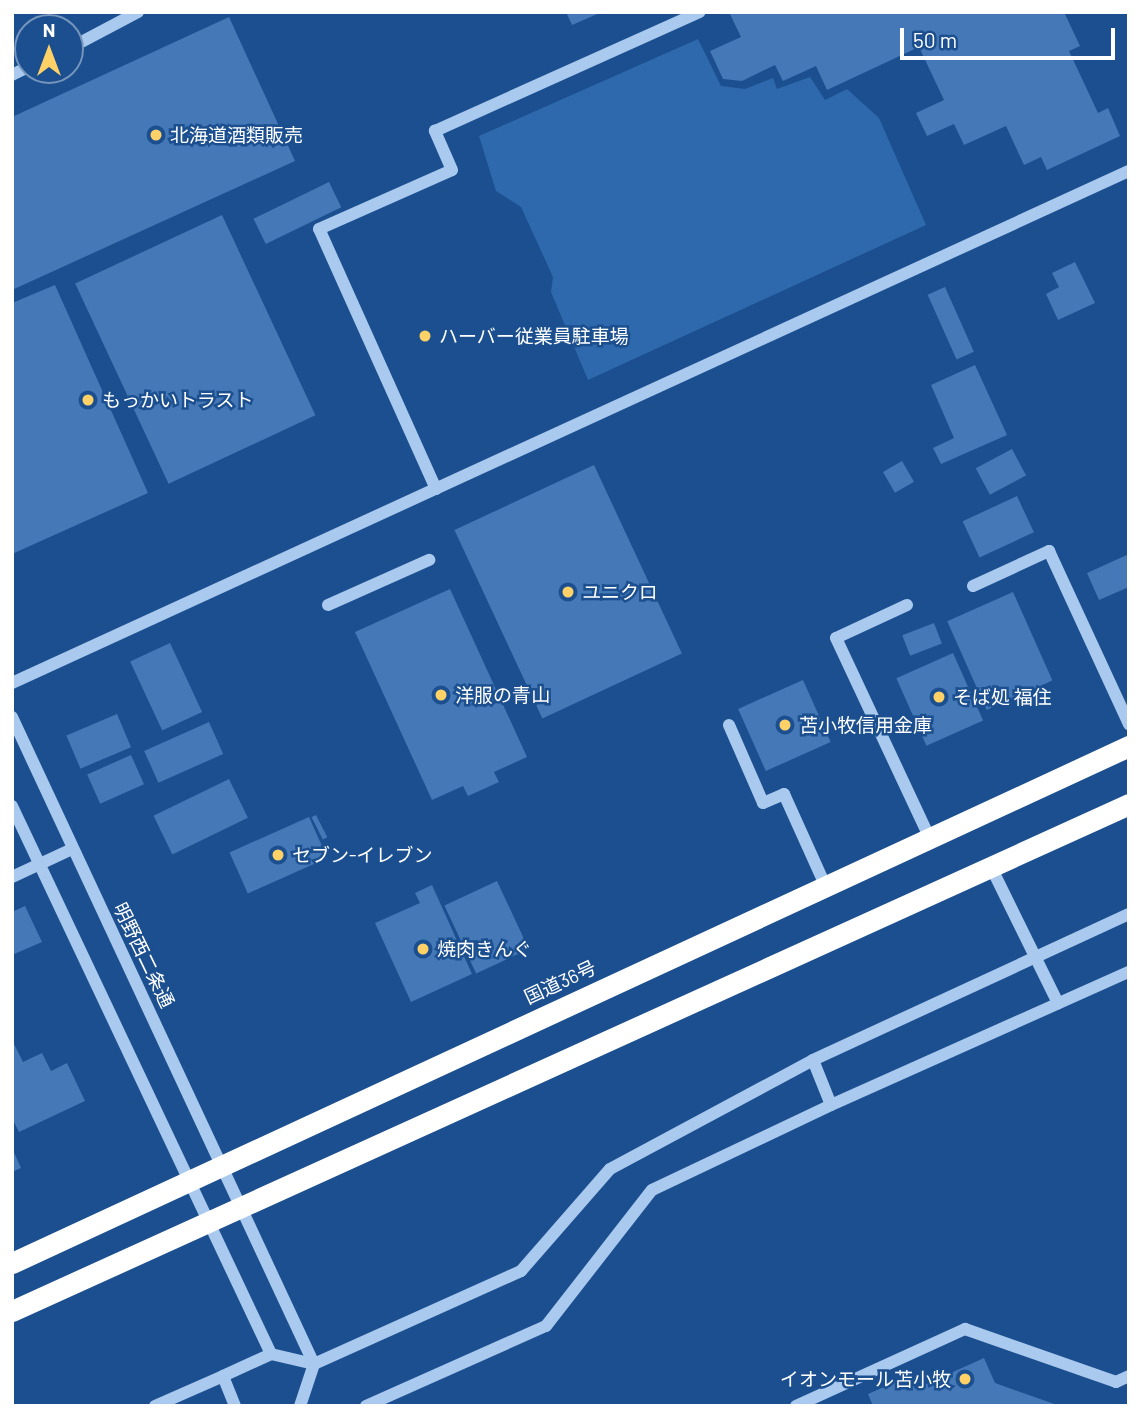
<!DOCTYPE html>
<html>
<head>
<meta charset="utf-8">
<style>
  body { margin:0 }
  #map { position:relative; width:1141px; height:1418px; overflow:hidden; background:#1b4f8f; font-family:Barlow,"Noto Sans JP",sans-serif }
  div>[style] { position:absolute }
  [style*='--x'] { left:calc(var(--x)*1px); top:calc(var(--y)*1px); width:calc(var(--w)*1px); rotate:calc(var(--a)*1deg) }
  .green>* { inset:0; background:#2e69ad }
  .building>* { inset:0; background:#4478b7; transform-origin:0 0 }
  .minor>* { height:12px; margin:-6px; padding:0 6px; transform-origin:6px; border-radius:6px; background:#a9c9ee }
  .highway>* { height:21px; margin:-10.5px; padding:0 10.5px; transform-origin:10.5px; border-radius:10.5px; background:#fff }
  .dots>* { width:19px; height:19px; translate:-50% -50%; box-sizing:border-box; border:4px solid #1b4f8f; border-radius:50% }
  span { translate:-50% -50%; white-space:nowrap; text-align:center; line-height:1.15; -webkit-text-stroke:5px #1b4f8f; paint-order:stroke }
  .poi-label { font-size:19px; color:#fff }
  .left { translate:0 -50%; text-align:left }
  .right { translate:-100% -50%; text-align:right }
  .street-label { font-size:19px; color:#fff }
  .frame { position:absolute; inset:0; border:14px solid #fff; pointer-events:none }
  .north { position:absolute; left:14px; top:14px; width:70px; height:70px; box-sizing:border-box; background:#1b4f8f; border:2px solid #7695bc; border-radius:50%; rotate:0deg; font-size:19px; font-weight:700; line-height:28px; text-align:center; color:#fff }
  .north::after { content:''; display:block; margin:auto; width:24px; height:32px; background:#ffd166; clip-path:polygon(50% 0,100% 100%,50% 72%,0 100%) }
  .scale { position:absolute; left:900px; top:28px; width:215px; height:32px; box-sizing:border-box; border:4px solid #fff; border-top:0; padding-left:9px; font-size:21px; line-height:24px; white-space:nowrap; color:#fff; -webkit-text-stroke:5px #1b4f8f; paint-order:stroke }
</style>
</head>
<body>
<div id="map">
  <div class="green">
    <i style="clip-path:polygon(698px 39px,721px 86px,745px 89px,773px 78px,777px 89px,810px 77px,825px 100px,847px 89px,879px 118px,926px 225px,588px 380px,551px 292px,553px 277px,521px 207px,496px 191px,479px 136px)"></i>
  </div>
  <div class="building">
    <i style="clip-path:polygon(566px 12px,602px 12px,572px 25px)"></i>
    <i style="clip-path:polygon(729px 12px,1064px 12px,1080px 46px,1069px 51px,1098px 113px,1108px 108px,1120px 136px,1047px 170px,1041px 157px,1024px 165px,1006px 126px,964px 145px,954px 124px,927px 136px,916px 113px,944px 100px,919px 47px,827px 90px,816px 66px,783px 81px,775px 65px,742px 81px,723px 79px,710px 51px,741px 37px)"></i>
    <i style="clip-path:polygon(229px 17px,295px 161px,12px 290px,12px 117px)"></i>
    <i style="left:329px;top:182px;width:28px;height:84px;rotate:64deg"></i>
    <i style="left:222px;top:215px;width:221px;height:162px;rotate:65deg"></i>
    <i style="clip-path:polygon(1075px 262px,1095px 303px,1058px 320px,1046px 294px,1059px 287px,1052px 273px)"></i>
    <i style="clip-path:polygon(55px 285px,148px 493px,12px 554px,12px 303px)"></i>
    <i style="left:945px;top:287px;width:71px;height:19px;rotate:66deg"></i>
    <i style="clip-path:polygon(975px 365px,1007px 435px,941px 464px,933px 448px,954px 438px,931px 385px)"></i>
    <i style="left:1012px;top:449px;width:30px;height:41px;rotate:62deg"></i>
    <i style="left:902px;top:461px;width:24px;height:22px;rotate:60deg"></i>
    <i style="left:594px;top:465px;width:208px;height:154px;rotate:65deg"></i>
    <i style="left:1017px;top:496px;width:40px;height:60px;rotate:65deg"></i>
    <i style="clip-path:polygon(1129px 554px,1129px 587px,1099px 600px,1087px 573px)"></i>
    <i style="clip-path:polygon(450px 589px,527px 757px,494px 772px,499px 782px,468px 796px,463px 786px,432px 800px,355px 632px)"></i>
    <i style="left:1013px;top:592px;width:97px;height:72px;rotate:66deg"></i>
    <i style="left:934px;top:623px;width:22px;height:34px;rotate:69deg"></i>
    <i style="left:170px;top:643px;width:76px;height:44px;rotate:65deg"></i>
    <i style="left:953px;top:653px;width:74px;height:62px;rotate:66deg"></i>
    <i style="left:803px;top:680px;width:68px;height:71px;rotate:66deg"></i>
    <i style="left:117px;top:714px;width:36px;height:55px;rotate:67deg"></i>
    <i style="left:209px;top:722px;width:35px;height:71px;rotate:66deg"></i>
    <i style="left:131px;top:755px;width:32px;height:48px;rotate:66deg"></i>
    <i style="left:229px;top:779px;width:43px;height:84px;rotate:64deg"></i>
    <i style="left:316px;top:815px;width:25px;height:5px;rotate:63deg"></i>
    <i style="left:309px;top:817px;width:45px;height:87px;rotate:66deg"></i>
    <i style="left:497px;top:881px;width:75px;height:58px;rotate:65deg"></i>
    <i style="clip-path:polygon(432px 885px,472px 974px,411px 1002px,375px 923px,420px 903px,415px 893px)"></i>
    <i style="clip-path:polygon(25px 906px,42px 942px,12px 955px,12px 912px)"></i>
    <i style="clip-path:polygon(12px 1040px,23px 1062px,42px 1053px,51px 1071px,67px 1063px,85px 1101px,19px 1132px,12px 1118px)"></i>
    <i style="clip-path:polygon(12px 1148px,21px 1168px,12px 1172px)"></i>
    <i style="clip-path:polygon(984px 1358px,995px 1383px,1060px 1406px,873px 1406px,868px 1394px,909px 1376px,915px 1389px)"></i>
  </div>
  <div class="minor">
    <i style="--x:70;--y:48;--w:77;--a:-27.9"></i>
    <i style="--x:12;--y:75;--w:18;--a:-27"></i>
    <i style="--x:436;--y:489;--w:285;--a:-114.2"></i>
    <i style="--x:319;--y:229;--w:145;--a:-23.9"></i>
    <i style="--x:452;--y:170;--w:43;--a:-113.6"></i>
    <i style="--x:435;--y:131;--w:290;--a:-24.2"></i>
    <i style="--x:973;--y:586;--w:84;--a:-24.7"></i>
    <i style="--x:1049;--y:551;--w:191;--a:65.2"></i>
    <i style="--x:328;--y:605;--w:111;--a:-24"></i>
    <i style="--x:907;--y:605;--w:78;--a:155.1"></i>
    <i style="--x:836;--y:638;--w:222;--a:64.9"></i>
    <i style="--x:12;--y:683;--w:1229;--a:-24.63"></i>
    <i style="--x:12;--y:717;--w:714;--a:64.98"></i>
    <i style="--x:314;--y:1364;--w:44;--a:108.4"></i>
    <i style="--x:729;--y:725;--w:85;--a:66.4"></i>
    <i style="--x:763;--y:803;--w:23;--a:-23"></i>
    <i style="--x:784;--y:794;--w:102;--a:65.7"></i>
    <i style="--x:12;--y:806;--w:606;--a:64.7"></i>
    <i style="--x:991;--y:867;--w:152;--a:63.8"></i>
    <i style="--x:12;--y:877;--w:66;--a:-25"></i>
    <i style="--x:813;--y:1060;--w:48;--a:68.2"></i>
    <i style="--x:831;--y:1105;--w:326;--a:-24.1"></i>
    <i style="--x:155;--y:1406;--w:74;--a:-23.8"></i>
    <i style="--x:235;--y:1406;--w:32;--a:-112"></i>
    <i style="--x:223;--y:1376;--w:53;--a:-24.6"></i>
    <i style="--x:271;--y:1354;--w:44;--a:13.1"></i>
    <i style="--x:314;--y:1364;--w:227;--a:-24.2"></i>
    <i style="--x:521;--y:1271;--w:135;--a:-48.9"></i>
    <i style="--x:610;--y:1169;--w:230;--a:-28.2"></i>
    <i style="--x:813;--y:1060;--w:348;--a:-24.8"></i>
    <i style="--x:366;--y:1406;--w:197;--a:-24"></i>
    <i style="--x:546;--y:1326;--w:172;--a:-52.1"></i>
    <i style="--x:652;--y:1190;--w:198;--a:-25.4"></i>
    <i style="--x:796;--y:1406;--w:186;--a:-24.5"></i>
    <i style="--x:965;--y:1329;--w:160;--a:19.3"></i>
    <i style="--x:1116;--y:1382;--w:14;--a:-25"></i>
  </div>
  <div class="highway">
    <i style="--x:12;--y:1263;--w:1231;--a:-24.84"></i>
    <i style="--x:12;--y:1311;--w:1227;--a:-24.41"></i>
  </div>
  <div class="dots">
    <i style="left:156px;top:135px;background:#ffd166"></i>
    <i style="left:425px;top:336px;background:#ffd166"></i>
    <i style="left:88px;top:400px;background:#ffd166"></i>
    <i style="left:568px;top:592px;background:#ffd166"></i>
    <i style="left:441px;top:695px;background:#ffd166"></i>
    <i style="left:939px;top:697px;background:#ffd166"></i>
    <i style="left:785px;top:725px;background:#ffd166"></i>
    <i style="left:278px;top:855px;background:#ffd166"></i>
    <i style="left:423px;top:949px;background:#ffd166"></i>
    <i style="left:965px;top:1379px;background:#ffd166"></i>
  </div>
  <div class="poi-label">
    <span class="left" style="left:170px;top:135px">北海道酒類販売</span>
    <span class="left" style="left:439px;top:336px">ハーバー従業員駐車場</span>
    <span class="left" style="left:102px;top:400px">もっかいトラスト</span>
    <span class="left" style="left:582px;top:592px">ユニクロ</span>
    <span class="left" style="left:455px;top:695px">洋服の青山</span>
    <span class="left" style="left:953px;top:697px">そば処 福住</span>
    <span class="left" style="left:799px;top:725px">苫小牧信用金庫</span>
    <span class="left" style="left:292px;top:855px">セブン-イレブン</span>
    <span class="left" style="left:437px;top:949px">焼肉きんぐ</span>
    <span class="right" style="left:951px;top:1379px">イオンモール苫小牧</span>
  </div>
  <div class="street-label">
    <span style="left:144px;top:955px;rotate:64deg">明野西二条通</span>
    <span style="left:560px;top:982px;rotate:-25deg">国道36号</span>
  </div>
  <div class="frame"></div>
  <div class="north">N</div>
  <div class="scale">50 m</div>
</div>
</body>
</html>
